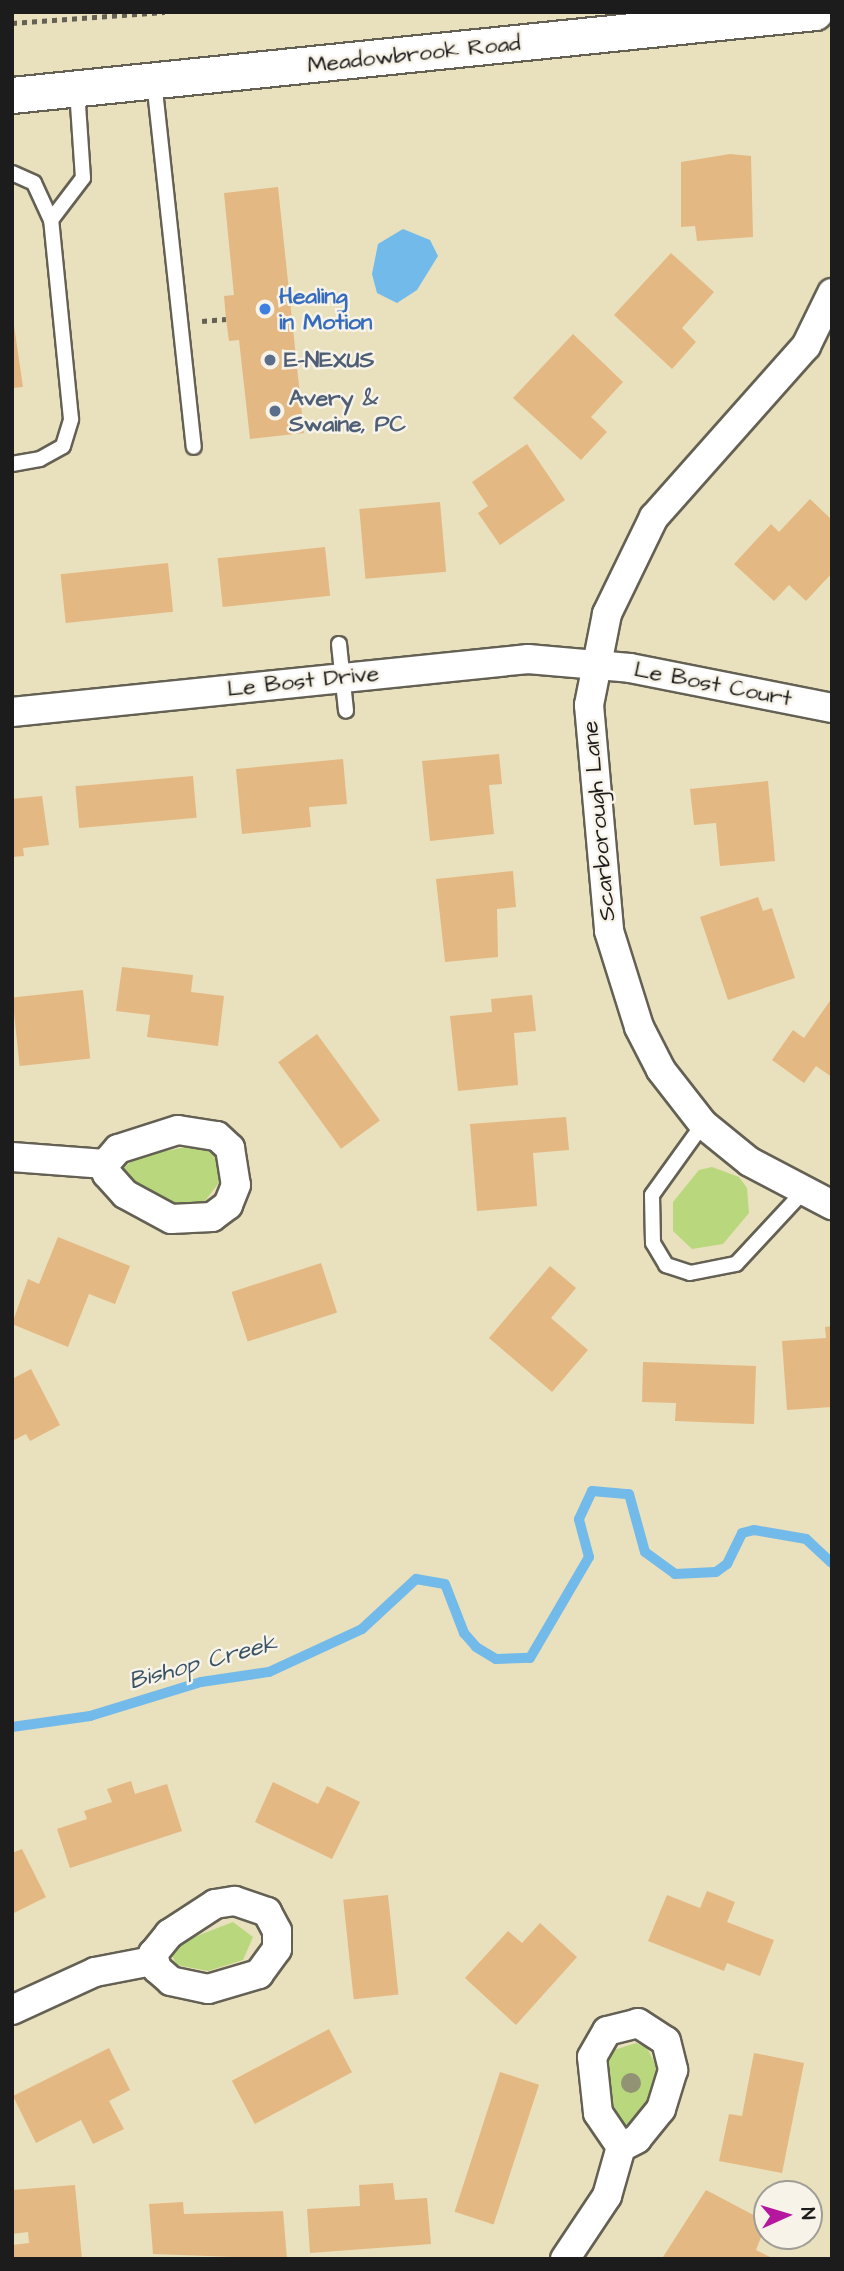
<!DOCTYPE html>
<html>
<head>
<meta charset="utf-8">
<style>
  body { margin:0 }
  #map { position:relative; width:844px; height:2271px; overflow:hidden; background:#e9e0bd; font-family:"Architects Daughter",sans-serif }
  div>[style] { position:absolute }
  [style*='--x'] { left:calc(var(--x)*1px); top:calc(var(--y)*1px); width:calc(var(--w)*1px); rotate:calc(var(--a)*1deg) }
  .green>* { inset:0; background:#b9d77d }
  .water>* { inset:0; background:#72baea }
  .stream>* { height:10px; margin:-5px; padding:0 5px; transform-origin:5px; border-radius:5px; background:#72baea }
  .building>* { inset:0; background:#e4b882; transform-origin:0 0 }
  .path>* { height:4.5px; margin-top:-2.25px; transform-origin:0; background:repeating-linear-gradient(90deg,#646154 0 5px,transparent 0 10px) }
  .roads { filter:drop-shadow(2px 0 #646154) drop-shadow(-2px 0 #646154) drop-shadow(0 2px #646154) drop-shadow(0 -2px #646154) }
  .service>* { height:14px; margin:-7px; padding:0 7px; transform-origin:7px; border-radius:7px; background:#fff }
  .minor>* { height:28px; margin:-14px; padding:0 14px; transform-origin:14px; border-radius:14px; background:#fff }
  .tertiary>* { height:35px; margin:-17.5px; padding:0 17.5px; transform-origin:17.5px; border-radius:17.5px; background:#fff }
  .trees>* { width:20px; height:20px; margin:-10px; border-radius:50%; background:#929374 }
  .dots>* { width:19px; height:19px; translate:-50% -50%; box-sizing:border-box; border:4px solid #f7f3e8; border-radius:50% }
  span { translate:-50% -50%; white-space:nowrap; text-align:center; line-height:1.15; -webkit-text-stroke:5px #f7f3e8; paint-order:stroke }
  .street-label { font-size:23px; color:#1c1c1c }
  .shop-label { font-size:23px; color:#366cbe; font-weight:700 }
  .left { translate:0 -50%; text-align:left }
  .service-label { font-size:23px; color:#4e5e75; font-weight:700 }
  .water-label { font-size:24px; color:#3a5364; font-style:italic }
  .frame { position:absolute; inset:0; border:14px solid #1c1c1c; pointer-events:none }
  .north { position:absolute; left:753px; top:2180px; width:70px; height:70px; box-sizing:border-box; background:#f7f3e8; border:2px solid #9f9d96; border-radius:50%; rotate:86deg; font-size:19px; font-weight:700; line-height:28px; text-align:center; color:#1c1c1c }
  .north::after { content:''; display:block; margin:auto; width:24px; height:32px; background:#b5179e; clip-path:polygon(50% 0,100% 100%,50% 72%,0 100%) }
</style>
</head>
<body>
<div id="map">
  <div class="green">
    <i style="clip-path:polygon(196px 1145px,218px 1157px,221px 1180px,202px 1205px,173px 1205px,127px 1177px,124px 1168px,136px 1157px)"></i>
    <i style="clip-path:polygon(712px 1167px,739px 1177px,747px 1188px,749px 1213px,723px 1244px,692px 1249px,673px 1231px,673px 1202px,699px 1170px)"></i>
    <i style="clip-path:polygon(233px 1922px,253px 1937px,243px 1960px,208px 1971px,177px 1965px,172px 1956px,184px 1941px)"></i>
    <i style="clip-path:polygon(636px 2043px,647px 2048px,660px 2073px,656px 2093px,625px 2128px,610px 2098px,608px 2060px,614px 2050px)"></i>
  </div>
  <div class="water">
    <i style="clip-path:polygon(403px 229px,430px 240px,438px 256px,417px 290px,397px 303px,377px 293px,372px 274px,378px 244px)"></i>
  </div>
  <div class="stream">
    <i style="--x:12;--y:1727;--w:79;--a:-8"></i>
    <i style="--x:90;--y:1716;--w:116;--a:-17"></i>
    <i style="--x:201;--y:1682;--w:69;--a:-8.4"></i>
    <i style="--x:269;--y:1672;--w:102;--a:-24.8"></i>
    <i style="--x:362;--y:1629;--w:74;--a:-42.8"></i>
    <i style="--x:416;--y:1579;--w:29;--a:10"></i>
    <i style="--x:445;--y:1584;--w:53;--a:68.8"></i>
    <i style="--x:464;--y:1633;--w:18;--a:49"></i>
    <i style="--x:476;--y:1647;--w:23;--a:31"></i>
    <i style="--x:496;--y:1659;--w:34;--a:-2"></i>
    <i style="--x:530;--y:1658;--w:117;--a:-59.7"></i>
    <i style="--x:589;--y:1557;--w:39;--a:-105"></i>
    <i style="--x:579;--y:1519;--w:31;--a:-65"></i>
    <i style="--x:592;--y:1491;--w:37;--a:5"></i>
    <i style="--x:629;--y:1494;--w:60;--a:74.6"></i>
    <i style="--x:645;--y:1552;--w:37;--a:36"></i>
    <i style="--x:675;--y:1574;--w:41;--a:-2.8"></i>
    <i style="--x:716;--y:1572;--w:14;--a:-36"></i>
    <i style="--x:727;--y:1564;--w:34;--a:-64"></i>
    <i style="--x:742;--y:1533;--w:12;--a:-14"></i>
    <i style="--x:754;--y:1530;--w:53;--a:9.8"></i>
    <i style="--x:806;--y:1539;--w:35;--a:43"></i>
  </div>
  <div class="building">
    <i style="clip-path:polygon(730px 154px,751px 156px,753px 237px,697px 241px,695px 226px,681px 227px,681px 162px)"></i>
    <i style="clip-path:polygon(278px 187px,304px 433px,250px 439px,239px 340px,229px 341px,226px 319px,224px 296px,234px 295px,224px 193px)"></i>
    <i style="clip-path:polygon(671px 253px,714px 292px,682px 328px,696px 342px,672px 369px,614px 315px)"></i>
    <i style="clip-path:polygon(12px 312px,23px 387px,12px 388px)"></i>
    <i style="clip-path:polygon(573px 334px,623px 382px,591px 417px,607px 432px,581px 460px,513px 398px)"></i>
    <i style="clip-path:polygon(527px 444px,565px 500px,500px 545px,478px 513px,488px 506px,472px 482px)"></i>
    <i style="clip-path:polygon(810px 499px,832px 520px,832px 573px,806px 601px,789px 585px,774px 601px,734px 564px,771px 524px,779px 532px)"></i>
    <i style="left:440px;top:502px;width:70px;height:81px;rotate:85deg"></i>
    <i style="left:325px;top:547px;width:49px;height:108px;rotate:84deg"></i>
    <i style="left:168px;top:563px;width:49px;height:108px;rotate:84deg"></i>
    <i style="clip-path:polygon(499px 754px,502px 784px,489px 785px,494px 834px,430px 841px,422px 761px)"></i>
    <i style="clip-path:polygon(343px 759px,347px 804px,309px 807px,311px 827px,242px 834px,236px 769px)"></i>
    <i style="left:193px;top:776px;width:42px;height:118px;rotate:85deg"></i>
    <i style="clip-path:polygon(768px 781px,775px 861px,720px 866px,716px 823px,694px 825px,690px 789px)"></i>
    <i style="clip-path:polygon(42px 796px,49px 845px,23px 848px,24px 856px,12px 857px,12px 799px)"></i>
    <i style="clip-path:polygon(513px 871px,516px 907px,497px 909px,498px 957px,445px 962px,436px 879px)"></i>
    <i style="clip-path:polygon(758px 897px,763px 911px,772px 908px,795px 978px,728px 1000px,700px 917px)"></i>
    <i style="clip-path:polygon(122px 967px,193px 975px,191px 992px,224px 996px,218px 1046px,147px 1037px,150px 1015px,116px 1011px)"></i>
    <i style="left:83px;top:990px;width:69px;height:71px;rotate:84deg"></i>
    <i style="clip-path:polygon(532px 995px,536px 1031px,514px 1033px,518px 1085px,458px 1091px,450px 1016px,492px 1012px,491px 999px)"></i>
    <i style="clip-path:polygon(832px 998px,832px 1077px,816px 1066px,804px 1083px,772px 1060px,793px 1030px,804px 1038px)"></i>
    <i style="left:317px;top:1034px;width:107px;height:48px;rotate:54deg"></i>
    <i style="clip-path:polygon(566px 1117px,569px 1150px,533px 1153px,537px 1206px,477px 1211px,470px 1124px)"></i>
    <i style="clip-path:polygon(58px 1237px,130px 1266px,115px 1304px,89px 1294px,68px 1347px,12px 1324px,28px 1279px,39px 1284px)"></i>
    <i style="left:321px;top:1263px;width:52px;height:94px;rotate:72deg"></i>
    <i style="clip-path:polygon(550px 1266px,576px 1288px,551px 1318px,588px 1350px,552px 1392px,489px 1338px)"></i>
    <i style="clip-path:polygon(832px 1326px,832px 1407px,787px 1410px,782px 1341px,826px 1338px,825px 1327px)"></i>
    <i style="clip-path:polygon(643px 1362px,756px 1366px,754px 1424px,675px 1421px,676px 1403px,642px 1402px)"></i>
    <i style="clip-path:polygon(31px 1369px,60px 1425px,30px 1441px,26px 1434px,12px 1441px,12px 1379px)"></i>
    <i style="clip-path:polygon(131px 1781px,135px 1794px,167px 1784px,182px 1831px,70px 1868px,57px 1829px,87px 1819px,84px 1811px,112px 1802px,107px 1789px)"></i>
    <i style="clip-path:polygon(273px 1782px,318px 1804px,327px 1786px,360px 1802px,332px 1859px,255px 1822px)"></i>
    <i style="clip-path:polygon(22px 1849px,46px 1897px,12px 1914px,12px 1853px)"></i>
    <i style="clip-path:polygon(707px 1891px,735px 1902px,727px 1922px,774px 1940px,760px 1976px,727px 1963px,724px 1971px,648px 1941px,667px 1895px,700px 1908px)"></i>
    <i style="left:388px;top:1895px;width:100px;height:45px;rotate:84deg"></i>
    <i style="clip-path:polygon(540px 1923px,577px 1957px,516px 2025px,465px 1978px,508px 1931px,522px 1943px)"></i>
    <i style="left:329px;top:2029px;width:49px;height:110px;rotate:62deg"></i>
    <i style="clip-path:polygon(109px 2048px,130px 2090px,109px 2101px,124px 2129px,93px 2144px,81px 2120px,36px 2143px,13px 2096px)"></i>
    <i style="clip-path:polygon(754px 2053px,804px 2063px,782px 2173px,719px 2161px,729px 2114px,742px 2116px)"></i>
    <i style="left:500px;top:2072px;width:41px;height:147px;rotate:18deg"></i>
    <i style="clip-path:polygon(393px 2183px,395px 2200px,427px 2198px,431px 2244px,310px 2253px,307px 2209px,360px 2206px,359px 2185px)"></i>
    <i style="clip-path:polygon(75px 2185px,82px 2259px,12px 2259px,12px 2245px,29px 2243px,28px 2232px,12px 2234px,12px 2190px)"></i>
    <i style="clip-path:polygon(706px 2190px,767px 2222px,756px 2250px,774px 2259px,663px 2257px)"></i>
    <i style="clip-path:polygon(183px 2202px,184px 2214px,283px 2211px,287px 2259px,153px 2254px,149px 2204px)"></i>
  </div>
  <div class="path">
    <i style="--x:12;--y:23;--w:153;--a:-4.1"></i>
    <i style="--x:202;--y:321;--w:24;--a:-5"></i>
  </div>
  <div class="roads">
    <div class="service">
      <i style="--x:154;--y:81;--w:368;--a:83.8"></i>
      <i style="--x:12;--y:173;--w:24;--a:24"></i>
      <i style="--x:34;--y:183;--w:41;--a:65.3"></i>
      <i style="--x:12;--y:464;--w:28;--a:-10"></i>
      <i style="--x:40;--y:459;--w:26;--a:-29"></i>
      <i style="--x:63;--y:446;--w:28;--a:-73"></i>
      <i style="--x:71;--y:419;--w:200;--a:-95.7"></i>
      <i style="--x:51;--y:220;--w:53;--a:-52.7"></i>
      <i style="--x:83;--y:178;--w:89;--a:-93.9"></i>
      <i style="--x:339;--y:644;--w:67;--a:84"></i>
      <i style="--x:703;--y:1124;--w:87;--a:125.7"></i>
      <i style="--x:652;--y:1195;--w:48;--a:88.8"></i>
      <i style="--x:653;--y:1243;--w:26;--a:59"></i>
      <i style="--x:666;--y:1265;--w:25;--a:18"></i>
      <i style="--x:690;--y:1273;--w:47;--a:-11.1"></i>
      <i style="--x:736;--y:1264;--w:98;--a:-47.1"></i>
    </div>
    <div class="minor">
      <i style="--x:832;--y:293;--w:59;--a:116.1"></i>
      <i style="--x:806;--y:346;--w:229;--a:131.6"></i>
      <i style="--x:654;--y:517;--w:108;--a:115.9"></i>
      <i style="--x:607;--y:614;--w:93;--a:101.2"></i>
      <i style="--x:589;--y:705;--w:227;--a:84.9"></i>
      <i style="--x:609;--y:931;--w:101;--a:72.6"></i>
      <i style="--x:639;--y:1027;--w:48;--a:62.9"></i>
      <i style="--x:661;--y:1070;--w:68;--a:52.1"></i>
      <i style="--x:703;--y:1124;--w:60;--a:39"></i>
      <i style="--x:750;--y:1162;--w:93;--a:27.7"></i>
      <i style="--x:12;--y:712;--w:519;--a:-5.86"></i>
      <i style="--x:528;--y:659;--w:102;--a:5"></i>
      <i style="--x:630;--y:668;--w:206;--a:11.2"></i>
      <i style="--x:178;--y:1130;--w:39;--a:9"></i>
      <i style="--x:217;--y:1136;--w:18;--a:43"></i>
      <i style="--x:230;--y:1148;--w:37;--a:81"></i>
      <i style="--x:236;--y:1185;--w:22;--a:112"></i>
      <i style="--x:228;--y:1205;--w:20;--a:143"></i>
      <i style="--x:212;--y:1217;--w:41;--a:177.2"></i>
      <i style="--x:171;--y:1219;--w:52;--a:-151.5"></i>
      <i style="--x:125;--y:1194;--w:27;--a:-132"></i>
      <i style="--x:107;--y:1174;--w:10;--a:-101"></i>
      <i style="--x:105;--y:1164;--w:20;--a:-49"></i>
      <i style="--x:118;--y:1149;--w:63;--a:-17.6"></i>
      <i style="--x:12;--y:1157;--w:93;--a:4.3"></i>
      <i style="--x:235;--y:1901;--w:34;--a:19"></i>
      <i style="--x:267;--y:1912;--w:21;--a:62"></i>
      <i style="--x:277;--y:1931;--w:18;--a:90"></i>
      <i style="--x:277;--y:1949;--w:31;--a:126"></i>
      <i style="--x:259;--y:1974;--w:53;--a:163.6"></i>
      <i style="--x:208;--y:1989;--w:38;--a:-168"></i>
      <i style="--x:171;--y:1981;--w:18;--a:-139"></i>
      <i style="--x:157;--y:1969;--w:16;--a:-105"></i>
      <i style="--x:153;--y:1954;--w:26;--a:-51"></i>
      <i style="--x:169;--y:1934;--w:55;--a:-33.1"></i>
      <i style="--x:215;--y:1904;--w:20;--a:-9"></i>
      <i style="--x:12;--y:2010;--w:91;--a:-24.6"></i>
      <i style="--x:95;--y:1972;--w:58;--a:-10.9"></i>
      <i style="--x:638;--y:2023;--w:33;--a:33"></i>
      <i style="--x:666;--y:2041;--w:30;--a:76"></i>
      <i style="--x:673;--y:2070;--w:41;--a:107.1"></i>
      <i style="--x:661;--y:2109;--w:38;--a:129"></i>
      <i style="--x:637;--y:2139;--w:18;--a:153"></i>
      <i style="--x:621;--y:2147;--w:41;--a:-124.1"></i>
      <i style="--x:598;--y:2113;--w:56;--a:-96.1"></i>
      <i style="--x:592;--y:2057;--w:30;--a:-60"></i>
      <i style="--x:607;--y:2031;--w:32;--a:-14"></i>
      <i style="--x:565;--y:2259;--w:76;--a:-56.3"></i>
      <i style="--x:607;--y:2196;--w:51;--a:-74.1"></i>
    </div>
    <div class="tertiary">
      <i style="--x:12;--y:95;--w:807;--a:-5.9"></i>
    </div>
  </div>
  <div class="trees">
    <i style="left:631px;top:2083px"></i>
  </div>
  <div class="dots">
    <i style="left:265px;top:309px;background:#3f7fe0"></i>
    <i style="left:270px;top:360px;background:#5c6f8a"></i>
    <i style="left:275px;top:411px;background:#5c6f8a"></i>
  </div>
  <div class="street-label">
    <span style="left:414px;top:54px;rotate:-6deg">Meadowbrook Road</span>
    <span style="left:303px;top:681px;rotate:-6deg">Le Bost Drive</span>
    <span style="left:713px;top:684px;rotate:11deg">Le Bost Court</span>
    <span style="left:599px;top:821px;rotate:-95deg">Scarborough Lane</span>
  </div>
  <div class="shop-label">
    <span class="left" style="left:279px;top:309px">Healing<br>in Motion</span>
  </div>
  <div class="service-label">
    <span class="left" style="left:284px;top:360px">E-NEXUS</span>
    <span class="left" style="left:289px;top:411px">Avery &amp;<br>Swaine, PC</span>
  </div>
  <div class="water-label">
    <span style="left:203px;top:1663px;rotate:-15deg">Bishop Creek</span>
  </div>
  <div class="frame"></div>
  <div class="north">N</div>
</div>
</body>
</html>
